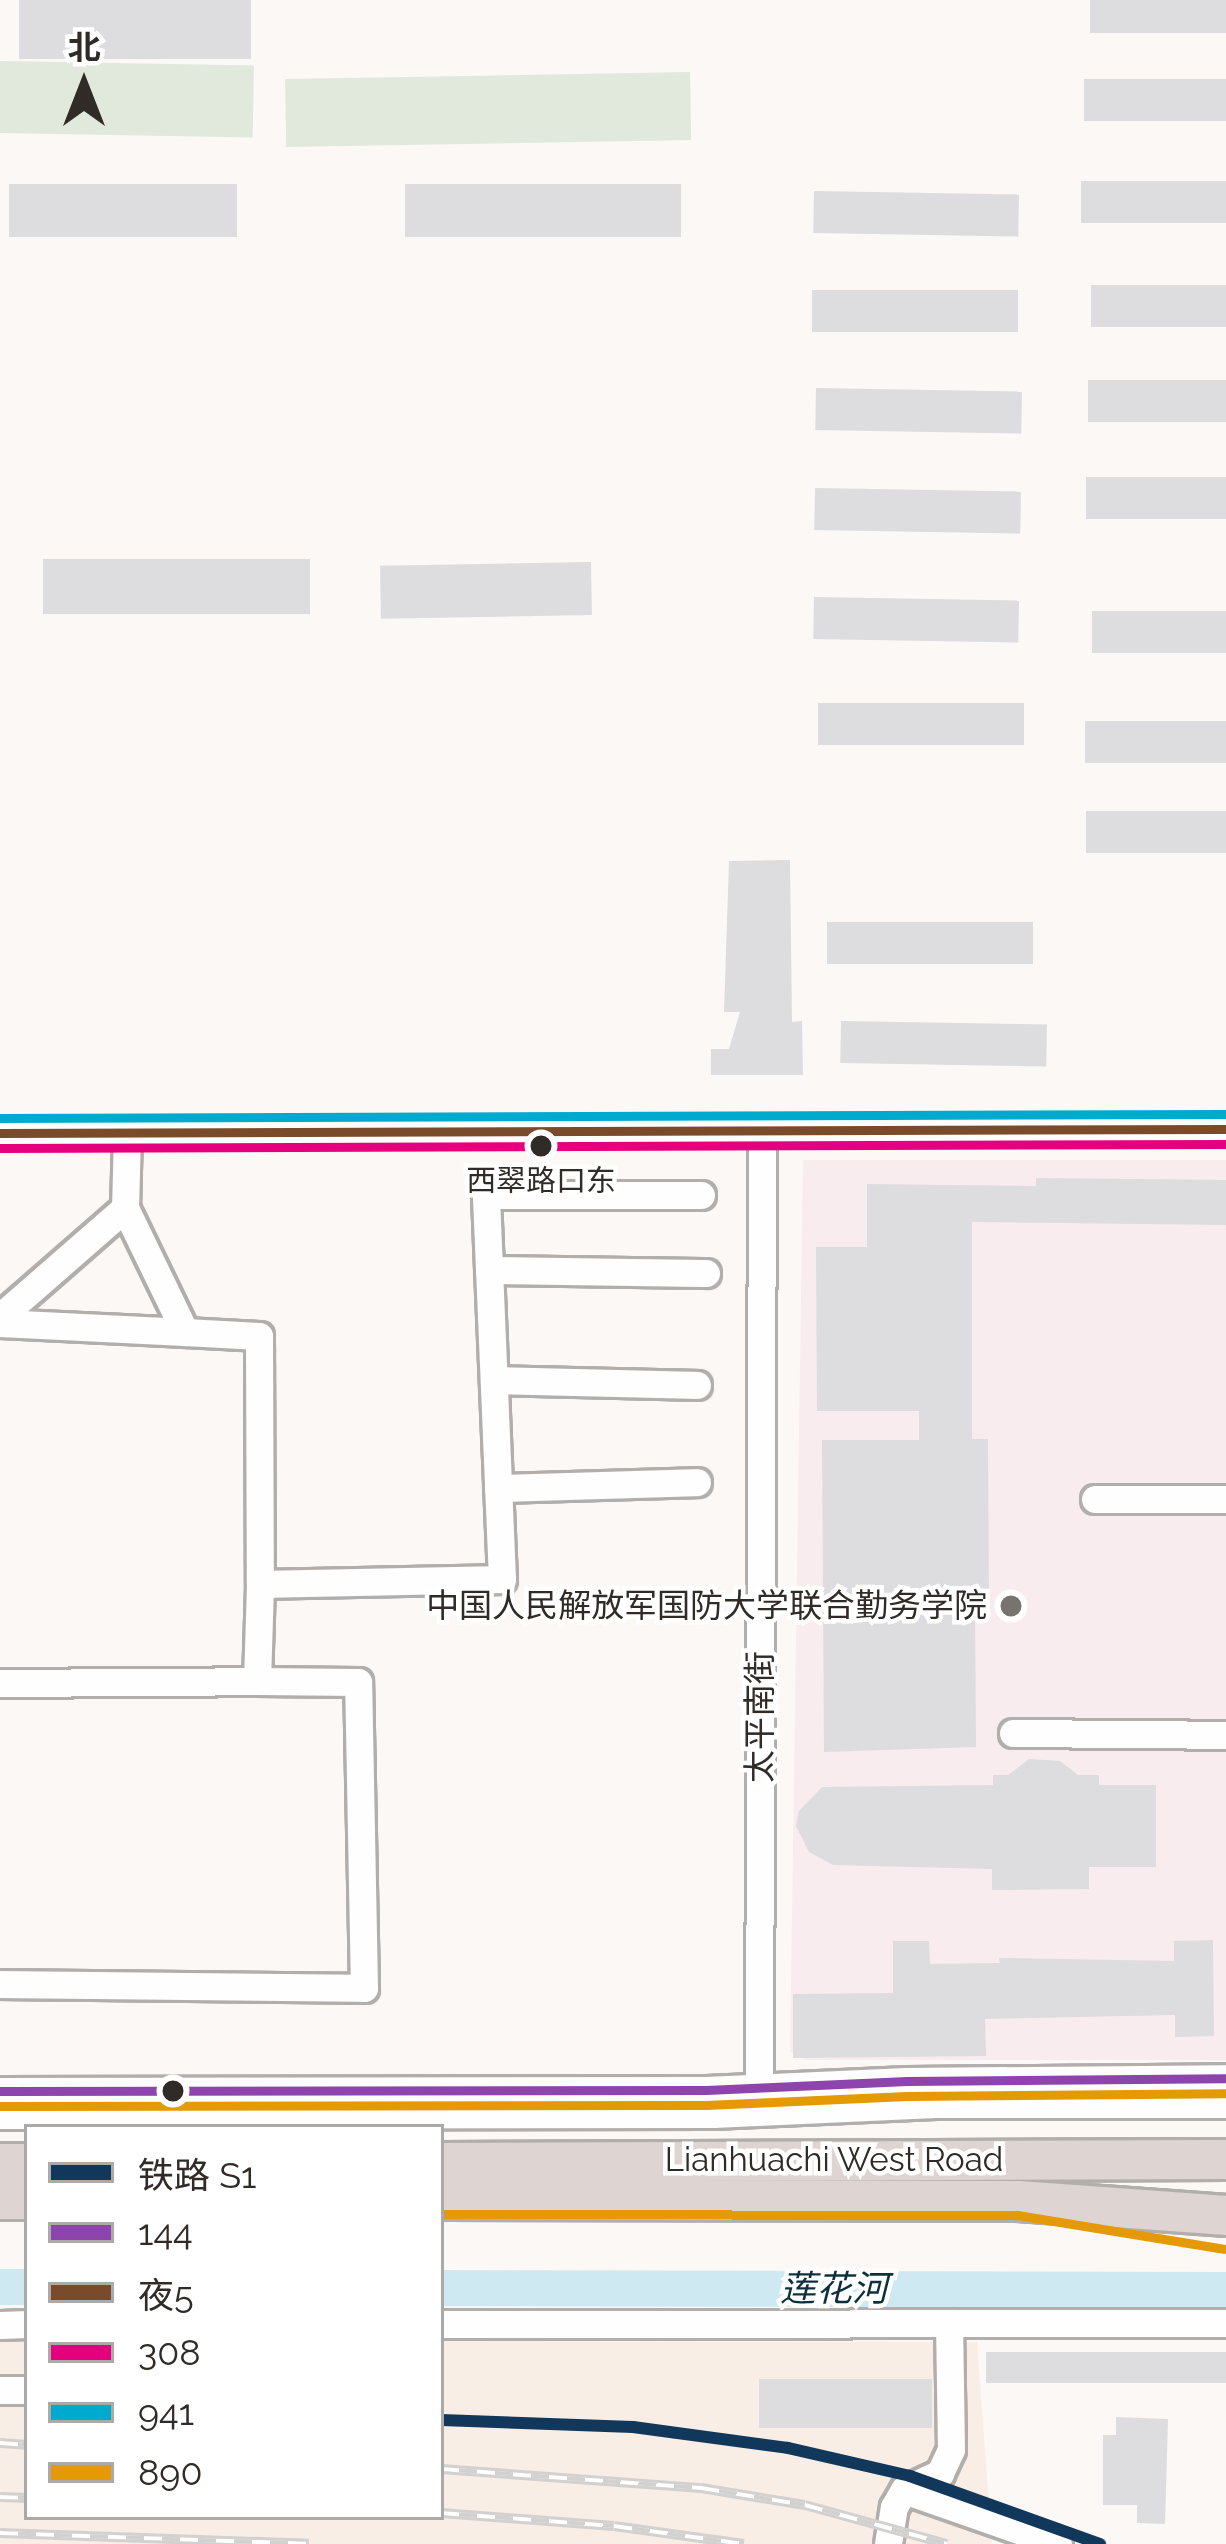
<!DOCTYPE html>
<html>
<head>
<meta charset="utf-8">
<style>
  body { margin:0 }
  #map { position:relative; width:1226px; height:2544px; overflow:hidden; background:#fbf8f6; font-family:Raleway,"Noto Sans SC",sans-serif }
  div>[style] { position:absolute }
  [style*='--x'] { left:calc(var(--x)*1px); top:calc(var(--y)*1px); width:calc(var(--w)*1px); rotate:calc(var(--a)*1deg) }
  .built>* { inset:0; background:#f9eee5 }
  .education>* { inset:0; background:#f9ecee }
  .green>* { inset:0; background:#e1e9dd; transform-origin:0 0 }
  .river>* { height:36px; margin:-18px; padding:0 18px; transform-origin:18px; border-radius:18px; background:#cfe9f2 }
  .building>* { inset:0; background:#dddcde; transform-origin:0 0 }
  .roads { filter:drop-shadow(3px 0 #b2aeab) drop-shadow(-3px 0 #b2aeab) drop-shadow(0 3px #b2aeab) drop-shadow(0 -3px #b2aeab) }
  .minor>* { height:27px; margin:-13.5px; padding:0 13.5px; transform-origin:13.5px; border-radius:13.5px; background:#fefefe }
  .highway>* { height:39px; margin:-19.5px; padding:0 19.5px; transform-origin:19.5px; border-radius:19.5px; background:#ded4d1 }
  .rail>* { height:10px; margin-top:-5px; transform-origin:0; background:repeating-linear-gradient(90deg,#fff 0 18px,#d2d1d0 0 36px); box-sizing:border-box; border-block:3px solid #d2d1d0 }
  .bus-1>* { height:9px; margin:-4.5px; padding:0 4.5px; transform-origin:4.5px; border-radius:4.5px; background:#8e44ad }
  .bus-2>* { height:9px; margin:-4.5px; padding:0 4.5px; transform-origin:4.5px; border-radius:4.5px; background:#7a4b2a }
  .bus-3>* { height:9px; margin:-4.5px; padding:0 4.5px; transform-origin:4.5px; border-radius:4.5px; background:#e5007d }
  .bus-4>* { height:9px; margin:-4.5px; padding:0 4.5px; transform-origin:4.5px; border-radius:4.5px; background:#00a9ce }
  .bus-5>* { height:9px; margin:-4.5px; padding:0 4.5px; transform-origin:4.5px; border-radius:4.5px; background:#e39a04 }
  .rail-1>* { height:12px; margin:-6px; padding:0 6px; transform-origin:6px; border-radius:6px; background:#11385b }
  .dots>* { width:33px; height:33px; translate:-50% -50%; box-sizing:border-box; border:6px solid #fff; border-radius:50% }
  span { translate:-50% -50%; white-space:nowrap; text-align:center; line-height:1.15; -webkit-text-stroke:9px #fff; paint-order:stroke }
  .bus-label { font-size:30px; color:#302b26 }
  .poi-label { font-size:33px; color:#302b26 }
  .right { translate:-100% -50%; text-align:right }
  .street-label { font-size:33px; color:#302b26 }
  .water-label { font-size:36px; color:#0d303c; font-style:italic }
  .legend { position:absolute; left:24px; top:2124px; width:420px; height:396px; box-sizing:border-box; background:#fff; border:3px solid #acaaa8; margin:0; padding:15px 21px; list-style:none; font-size:36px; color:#302b26 }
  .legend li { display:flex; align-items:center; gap:24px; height:60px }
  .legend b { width:60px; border:3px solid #acaaa8 }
  .north { position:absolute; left:24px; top:24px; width:120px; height:120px; -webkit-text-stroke:9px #fff; paint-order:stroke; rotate:0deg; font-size:33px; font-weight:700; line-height:48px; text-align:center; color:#302b26 }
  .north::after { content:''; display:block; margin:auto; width:42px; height:54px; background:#302b26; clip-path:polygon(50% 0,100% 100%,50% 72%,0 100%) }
</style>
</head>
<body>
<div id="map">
  <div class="built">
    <i style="clip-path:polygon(0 2336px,27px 2337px,27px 2517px,441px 2517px,441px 2341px,977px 2342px,992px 2544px,0 2544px)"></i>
  </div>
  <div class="education">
    <i style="clip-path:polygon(803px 1160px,1226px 1160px,1226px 2060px,806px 2060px,790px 2052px)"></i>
  </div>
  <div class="green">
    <i style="left:0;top:61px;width:254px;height:72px;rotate:1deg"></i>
    <i style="left:690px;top:72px;width:68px;height:405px;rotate:89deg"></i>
  </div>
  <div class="river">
    <i style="--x:0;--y:2287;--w:27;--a:0"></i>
    <i style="--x:441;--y:2288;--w:785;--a:0.15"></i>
  </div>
  <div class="building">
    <i style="left:19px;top:0;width:232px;height:59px"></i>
    <i style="left:1090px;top:0;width:136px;height:33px"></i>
    <i style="left:1084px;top:79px;width:142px;height:42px"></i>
    <i style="left:1081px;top:181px;width:145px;height:42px"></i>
    <i style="left:9px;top:184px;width:228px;height:53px"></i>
    <i style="left:405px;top:184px;width:276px;height:53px"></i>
    <i style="left:814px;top:191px;width:205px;height:42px;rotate:1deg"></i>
    <i style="left:1091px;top:285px;width:135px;height:42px"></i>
    <i style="left:812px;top:290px;width:206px;height:42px"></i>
    <i style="left:1088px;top:380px;width:138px;height:42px"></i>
    <i style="left:816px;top:388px;width:206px;height:42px;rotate:1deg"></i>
    <i style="left:1086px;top:477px;width:140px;height:42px"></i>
    <i style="left:815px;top:488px;width:206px;height:42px;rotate:1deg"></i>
    <i style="left:310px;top:559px;width:55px;height:267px;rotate:90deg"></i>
    <i style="left:591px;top:562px;width:53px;height:211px;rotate:89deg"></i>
    <i style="left:814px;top:597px;width:205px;height:42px;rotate:1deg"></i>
    <i style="left:1092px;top:611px;width:134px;height:42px"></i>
    <i style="left:818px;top:703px;width:206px;height:42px"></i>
    <i style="left:1085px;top:721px;width:141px;height:42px"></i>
    <i style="left:1086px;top:811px;width:140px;height:42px"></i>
    <i style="clip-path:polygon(790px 860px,792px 1022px,802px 1021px,803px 1075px,711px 1075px,711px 1049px,729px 1049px,740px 1012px,724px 1012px,729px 861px)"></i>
    <i style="left:827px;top:922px;width:206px;height:42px"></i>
    <i style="left:841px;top:1021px;width:206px;height:42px;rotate:1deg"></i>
    <i style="clip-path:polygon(1036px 1178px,1226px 1180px,1226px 1225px,972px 1222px,972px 1439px,988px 1439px,989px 1603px,975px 1604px,976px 1747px,824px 1752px,822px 1440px,919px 1440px,919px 1411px,817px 1411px,816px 1247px,867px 1247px,867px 1184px,1036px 1186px)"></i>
    <i style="clip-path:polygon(1029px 1759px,1060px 1761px,1078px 1775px,1099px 1775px,1099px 1785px,1156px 1785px,1156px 1867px,1089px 1867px,1089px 1889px,992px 1890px,992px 1869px,833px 1865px,809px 1852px,796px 1826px,799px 1811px,822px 1787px,993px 1785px,993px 1775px,1008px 1775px)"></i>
    <i style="clip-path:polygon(1213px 1940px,1214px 2036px,1175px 2037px,1175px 2015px,985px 2019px,986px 2056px,793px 2058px,793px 1994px,893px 1993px,893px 1941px,929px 1941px,930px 1964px,1000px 1963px,999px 1958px,1174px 1961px,1174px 1941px)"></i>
    <i style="left:1226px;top:2352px;width:31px;height:240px;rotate:90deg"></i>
    <i style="left:759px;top:2379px;width:173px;height:49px"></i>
    <i style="clip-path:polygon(1116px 2417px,1168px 2419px,1165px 2524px,1137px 2523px,1137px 2505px,1103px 2505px,1103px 2435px,1116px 2435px)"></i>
  </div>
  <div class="roads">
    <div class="minor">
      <i style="--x:0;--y:1133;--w:1226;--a:-0.19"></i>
      <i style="--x:127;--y:1133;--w:75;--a:91.5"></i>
      <i style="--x:125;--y:1208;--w:138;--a:64.2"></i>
      <i style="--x:185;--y:1332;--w:74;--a:3.1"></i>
      <i style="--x:259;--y:1336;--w:248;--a:89.8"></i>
      <i style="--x:260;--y:1584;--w:242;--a:-1.2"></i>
      <i style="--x:502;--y:1579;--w:384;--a:-92.4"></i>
      <i style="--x:486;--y:1195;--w:215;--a:0"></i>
      <i style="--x:489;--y:1270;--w:217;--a:0.8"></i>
      <i style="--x:0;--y:1317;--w:166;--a:-41.1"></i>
      <i style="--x:0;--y:1323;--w:185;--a:2.8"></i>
      <i style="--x:494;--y:1380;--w:203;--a:1.4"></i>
      <i style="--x:498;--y:1488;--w:199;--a:-1.7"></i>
      <i style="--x:1095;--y:1499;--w:131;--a:0"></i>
      <i style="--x:0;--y:1683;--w:257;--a:-0.4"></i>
      <i style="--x:1013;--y:1733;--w:213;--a:0.5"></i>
      <i style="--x:0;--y:1984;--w:364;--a:0.6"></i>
      <i style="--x:364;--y:1988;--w:306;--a:-91.1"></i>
      <i style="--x:358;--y:1682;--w:101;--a:-179.4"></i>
      <i style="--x:257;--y:1681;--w:97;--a:-88.2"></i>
      <i style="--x:759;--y:2088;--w:958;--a:-89.82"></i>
      <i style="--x:0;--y:2091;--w:706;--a:-0.08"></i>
      <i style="--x:706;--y:2090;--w:201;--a:-2.6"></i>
      <i style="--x:907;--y:2081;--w:319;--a:-0.5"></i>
      <i style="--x:0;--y:2115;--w:713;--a:-0.08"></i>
      <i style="--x:713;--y:2114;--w:222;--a:-2.6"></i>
      <i style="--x:935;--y:2104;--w:291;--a:0"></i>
      <i style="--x:441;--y:2324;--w:785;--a:-0.07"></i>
      <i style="--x:0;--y:2325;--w:27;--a:-2"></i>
      <i style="--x:0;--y:2390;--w:27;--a:0"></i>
      <i style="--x:904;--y:2490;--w:163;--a:19.3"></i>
      <i style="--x:888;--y:2544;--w:37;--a:-81"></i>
      <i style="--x:894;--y:2507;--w:20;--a:-60"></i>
      <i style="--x:904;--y:2490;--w:40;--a:-25"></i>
      <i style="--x:940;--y:2473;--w:26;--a:-65"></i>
      <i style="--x:951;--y:2449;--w:126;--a:-90.9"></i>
    </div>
    <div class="highway">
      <i style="--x:441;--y:2162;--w:785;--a:-0.22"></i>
      <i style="--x:0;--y:2163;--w:27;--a:0"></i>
      <i style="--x:0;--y:2199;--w:27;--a:0"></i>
      <i style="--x:441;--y:2199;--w:577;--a:0.1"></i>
      <i style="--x:1018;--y:2200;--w:209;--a:4.1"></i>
    </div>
  </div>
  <div class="rail">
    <i style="--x:0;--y:2443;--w:27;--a:4"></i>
    <i style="--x:441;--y:2469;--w:261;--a:4.2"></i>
    <i style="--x:701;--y:2488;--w:105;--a:9.3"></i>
    <i style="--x:805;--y:2505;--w:147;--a:15.4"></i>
    <i style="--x:0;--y:2497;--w:27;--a:2"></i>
    <i style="--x:441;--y:2513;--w:173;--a:4.3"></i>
    <i style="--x:614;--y:2526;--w:131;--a:7.9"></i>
    <i style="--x:0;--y:2533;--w:309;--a:2"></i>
  </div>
  <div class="bus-1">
    <i style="--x:0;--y:2091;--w:706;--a:-0.08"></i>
    <i style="--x:706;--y:2090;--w:201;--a:-2.6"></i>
    <i style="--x:907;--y:2081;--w:319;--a:-0.5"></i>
  </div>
  <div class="bus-2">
    <i style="--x:0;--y:1133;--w:1226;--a:-0.19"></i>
  </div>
  <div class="bus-3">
    <i style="--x:0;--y:1148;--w:1226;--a:-0.19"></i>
  </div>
  <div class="bus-4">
    <i style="--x:0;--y:1118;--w:1226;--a:-0.19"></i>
  </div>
  <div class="bus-5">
    <i style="--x:0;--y:2106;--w:706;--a:-0.08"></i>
    <i style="--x:706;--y:2105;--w:201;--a:-2.6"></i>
    <i style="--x:907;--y:2096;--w:319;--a:-0.5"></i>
    <i style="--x:441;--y:2214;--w:576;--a:0.1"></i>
    <i style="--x:1017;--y:2215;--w:210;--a:9.3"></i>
  </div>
  <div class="rail-1">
    <i style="--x:441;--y:2420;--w:192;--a:2.1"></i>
    <i style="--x:633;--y:2427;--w:156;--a:7.7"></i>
    <i style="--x:788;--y:2448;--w:125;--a:12.9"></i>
    <i style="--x:910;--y:2476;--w:202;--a:19.7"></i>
  </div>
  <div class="dots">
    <i style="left:541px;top:1146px;background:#302b26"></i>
    <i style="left:1011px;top:1606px;background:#77736f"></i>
    <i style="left:173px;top:2091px;background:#302b26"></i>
  </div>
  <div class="bus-label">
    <span style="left:541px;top:1181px">西翠路口东</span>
  </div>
  <div class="poi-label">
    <span class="right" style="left:987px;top:1606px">中国人民解放军国防大学联合勤务学院</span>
  </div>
  <div class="street-label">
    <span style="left:760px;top:1717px;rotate:-90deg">太平南街</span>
    <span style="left:834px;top:2160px">Lianhuachi West Road</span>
  </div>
  <div class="water-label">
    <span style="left:834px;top:2289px">莲花河</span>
  </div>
  <ul class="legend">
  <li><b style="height:15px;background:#11385b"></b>铁路 S1</li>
  <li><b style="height:15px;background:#8e44ad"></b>144</li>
  <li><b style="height:15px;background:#7a4b2a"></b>夜5</li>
  <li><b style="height:15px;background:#e5007d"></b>308</li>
  <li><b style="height:15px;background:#00a9ce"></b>941</li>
  <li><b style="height:15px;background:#e39a04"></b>890</li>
  </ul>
  <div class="north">北</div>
</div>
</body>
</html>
